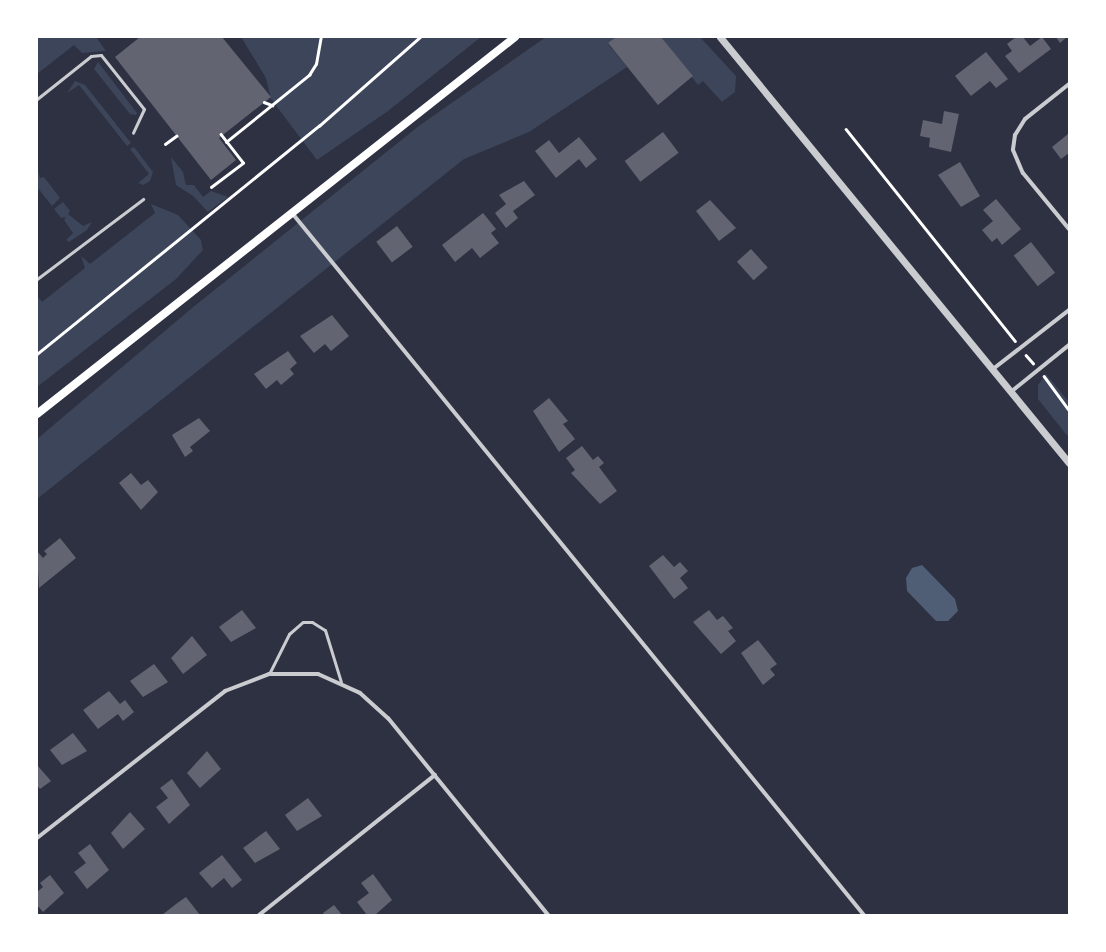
<!DOCTYPE html>
<html>
<head>
<meta charset="utf-8">
<style>
  body { margin:0 }
  #map { position:relative; width:1106px; height:952px; overflow:hidden; background:#2d3142; font-family:"Roboto Condensed",sans-serif }
  div>[style] { position:absolute }
  [style*='--x'] { left:calc(var(--x)*1px); top:calc(var(--y)*1px); width:calc(var(--w)*1px); rotate:calc(var(--a)*1deg) }
  .green>* { inset:0; background:#3c4559 }
  .water>* { inset:0; background:#4f5d75 }
  .building>* { inset:0; background:#626471; transform-origin:0 0 }
  .path>* { height:2.5px; margin:-1.25px; padding:0 1.25px; transform-origin:1.25px; border-radius:1.25px; background:#fff }
  .service>* { height:3px; margin:-1.5px; padding:0 1.5px; transform-origin:1.5px; border-radius:1.5px; background:#caccd0 }
  .minor>* { height:4px; margin:-2px; padding:0 2px; transform-origin:2px; border-radius:2px; background:#caccd0 }
  .tertiary>* { height:7px; margin:-3.5px; padding:0 3.5px; transform-origin:3.5px; border-radius:3.5px; background:#caccd0 }
  .secondary>* { height:8px; margin:-4px; padding:0 4px; transform-origin:4px; border-radius:4px; background:#fff }
  span { translate:-50% -50%; white-space:nowrap; text-align:center; line-height:1.15; -webkit-text-stroke:4px #fff; paint-order:stroke }
  .frame { position:absolute; inset:0; border:38px solid #fff; pointer-events:none }
</style>
</head>
<body>
<div id="map">
  <div class="green">
    <i style="clip-path:polygon(37px 37px,96px 37px,106px 51px,82px 53px,74px 45px,37px 74px)"></i>
    <i style="clip-path:polygon(241px 37px,481px 37px,388px 111px,317px 160px,271px 99px,266px 78px)"></i>
    <i style="clip-path:polygon(546px 37px,616px 37px,608px 44px,627px 67px,529px 132px,464px 159px,37px 499px,37px 439px,192px 308px,420px 125px)"></i>
    <i style="clip-path:polygon(661px 37px,700px 37px,736px 76px,735px 92px,722px 102px,703px 81px,698px 85px)"></i>
    <i style="clip-path:polygon(98px 62px,137px 113px,136px 115px,130px 114px,94px 69px)"></i>
    <i style="clip-path:polygon(75px 81px,85px 85px,131px 143px,127px 146px,79px 85px,67px 93px)"></i>
    <i style="clip-path:polygon(134px 147px,153px 172px,150px 181px,143px 185px,138px 183px,149px 174px,130px 149px)"></i>
    <i style="clip-path:polygon(171px 157px,183px 172px,186px 185px,194px 185px,203px 197px,211px 191px,228px 197px,208px 212px,193px 196px,176px 185px)"></i>
    <i style="clip-path:polygon(37px 169px,40px 178px,44px 177px,60px 198px,52px 206px,37px 187px)"></i>
    <i style="clip-path:polygon(63px 202px,70px 211px,68px 214px,83px 226px,92px 222px,87px 230px,69px 242px,66px 240px,73px 233px,64px 220px,66px 217px,61px 218px,54px 209px)"></i>
    <i style="clip-path:polygon(151px 204px,178px 215px,201px 240px,203px 250px,176px 279px,37px 387px,37px 296px,42px 302px,85px 268px,81px 256px,90px 264px,155px 213px)"></i>
    <i style="clip-path:polygon(1046px 374px,1069px 402px,1069px 438px,1038px 399px,1038px 385px)"></i>
  </div>
  <div class="water">
    <i style="clip-path:polygon(922px 565px,955px 599px,958px 611px,948px 621px,936px 621px,907px 591px,906px 578px,912px 568px)"></i>
  </div>
  <div class="building">
    <i style="clip-path:polygon(140px 37px,222px 37px,271px 97px,219px 138px,236px 160px,211px 180px,115px 57px)"></i>
    <i style="clip-path:polygon(616px 37px,661px 37px,693px 76px,658px 105px,608px 43px)"></i>
    <i style="clip-path:polygon(1016px 37px,1023px 37px,1030px 46px,1042px 37px,1051px 49px,1019px 73px,1005px 56px,1012px 51px,1007px 44px)"></i>
    <i style="clip-path:polygon(1056px 37px,1067px 37px,1060px 43px)"></i>
    <i style="clip-path:polygon(986px 52px,1008px 79px,996px 88px,990px 81px,971px 96px,955px 76px)"></i>
    <i style="clip-path:polygon(944px 111px,959px 114px,951px 152px,929px 147px,930px 138px,920px 136px,923px 120px,942px 124px)"></i>
    <i style="left:663px;top:132px;width:26px;height:48px;rotate:53deg"></i>
    <i style="clip-path:polygon(1068px 134px,1069px 153px,1061px 159px,1052px 147px)"></i>
    <i style="clip-path:polygon(579px 137px,597px 159px,586px 168px,579px 159px,556px 178px,535px 151px,549px 140px,559px 153px)"></i>
    <i style="clip-path:polygon(960px 162px,980px 196px,961px 207px,938px 175px)"></i>
    <i style="clip-path:polygon(524px 181px,535px 195px,513px 211px,518px 218px,506px 228px,495px 213px,506px 204px,499px 195px)"></i>
    <i style="clip-path:polygon(996px 199px,1021px 229px,1002px 245px,997px 238px,992px 242px,982px 230px,993px 221px,983px 210px)"></i>
    <i style="clip-path:polygon(710px 200px,736px 228px,719px 241px,696px 211px)"></i>
    <i style="clip-path:polygon(483px 213px,496px 229px,491px 233px,499px 243px,480px 258px,472px 248px,455px 262px,442px 245px)"></i>
    <i style="left:397px;top:226px;width:26px;height:26px;rotate:53deg"></i>
    <i style="left:1031px;top:242px;width:39px;height:22px;rotate:52deg"></i>
    <i style="left:751px;top:249px;width:25px;height:19px;rotate:48deg"></i>
    <i style="clip-path:polygon(332px 315px,349px 336px,331px 351px,325px 344px,314px 353px,300px 336px)"></i>
    <i style="clip-path:polygon(288px 351px,297px 363px,290px 369px,294px 374px,281px 385px,277px 380px,266px 389px,254px 374px)"></i>
    <i style="clip-path:polygon(549px 398px,568px 421px,563px 424px,575px 439px,559px 452px,533px 411px)"></i>
    <i style="clip-path:polygon(199px 418px,210px 431px,190px 447px,193px 451px,185px 457px,172px 435px)"></i>
    <i style="clip-path:polygon(582px 446px,593px 460px,598px 456px,604px 463px,599px 467px,617px 491px,600px 504px,571px 473px,575px 470px,566px 458px)"></i>
    <i style="clip-path:polygon(131px 473px,141px 485px,148px 480px,158px 492px,141px 510px,119px 483px)"></i>
    <i style="clip-path:polygon(60px 538px,76px 558px,39px 588px,37px 551px,43px 558px,47px 554px,44px 551px)"></i>
    <i style="clip-path:polygon(663px 555px,674px 567px,680px 562px,688px 571px,680px 578px,688px 588px,674px 599px,649px 566px)"></i>
    <i style="clip-path:polygon(242px 610px,256px 628px,231px 642px,219px 627px)"></i>
    <i style="clip-path:polygon(709px 610px,717px 620px,723px 616px,733px 628px,728px 631px,736px 641px,721px 654px,693px 622px)"></i>
    <i style="clip-path:polygon(192px 636px,207px 655px,183px 674px,171px 658px)"></i>
    <i style="clip-path:polygon(758px 640px,777px 664px,770px 669px,775px 675px,763px 685px,741px 653px)"></i>
    <i style="clip-path:polygon(154px 664px,168px 682px,143px 697px,130px 681px)"></i>
    <i style="clip-path:polygon(109px 691px,120px 704px,125px 700px,134px 712px,123px 721px,118px 714px,98px 729px,83px 710px)"></i>
    <i style="clip-path:polygon(73px 733px,87px 751px,62px 765px,50px 750px)"></i>
    <i style="clip-path:polygon(207px 751px,221px 769px,200px 788px,187px 773px)"></i>
    <i style="clip-path:polygon(37px 765px,51px 781px,40px 789px,37px 785px)"></i>
    <i style="clip-path:polygon(172px 779px,190px 805px,169px 824px,156px 807px,168px 798px,160px 788px)"></i>
    <i style="clip-path:polygon(308px 798px,322px 816px,297px 831px,285px 815px)"></i>
    <i style="clip-path:polygon(130px 812px,145px 829px,123px 849px,111px 833px)"></i>
    <i style="clip-path:polygon(266px 831px,280px 849px,255px 863px,243px 848px)"></i>
    <i style="clip-path:polygon(90px 844px,109px 870px,87px 889px,74px 872px,86px 863px,78px 853px)"></i>
    <i style="clip-path:polygon(222px 855px,242px 880px,232px 888px,224px 878px,212px 888px,199px 873px)"></i>
    <i style="clip-path:polygon(373px 874px,392px 900px,375px 915px,367px 915px,357px 902px,369px 893px,361px 883px)"></i>
    <i style="clip-path:polygon(50px 875px,64px 893px,43px 912px,37px 905px,37px 892px,43px 887px,40px 883px)"></i>
    <i style="clip-path:polygon(186px 897px,200px 915px,162px 915px,176px 904px)"></i>
    <i style="clip-path:polygon(334px 905px,342px 915px,325px 915px,323px 913px)"></i>
  </div>
  <div class="path">
    <i style="--x:264;--y:102;--w:9;--a:21"></i>
    <i style="--x:846;--y:129;--w:271;--a:51.4"></i>
    <i style="--x:226;--y:142;--w:107;--a:-38.9"></i>
    <i style="--x:309;--y:75;--w:13;--a:-58"></i>
    <i style="--x:316;--y:64;--w:27;--a:-80"></i>
    <i style="--x:165;--y:144;--w:14;--a:-36"></i>
    <i style="--x:211;--y:187;--w:40;--a:-37"></i>
    <i style="--x:243;--y:163;--w:36;--a:-128"></i>
    <i style="--x:37;--y:354;--w:363;--a:-39"></i>
    <i style="--x:319;--y:126;--w:135;--a:-41.4"></i>
    <i style="--x:1026;--y:355;--w:11;--a:49"></i>
    <i style="--x:1044;--y:376;--w:42;--a:53.7"></i>
  </div>
  <div class="service">
    <i style="--x:37;--y:99;--w:69;--a:-38.5"></i>
    <i style="--x:91;--y:56;--w:10;--a:-6"></i>
    <i style="--x:101;--y:55;--w:69;--a:51.5"></i>
    <i style="--x:144;--y:109;--w:26;--a:115"></i>
    <i style="--x:37;--y:279;--w:133;--a:-37"></i>
    <i style="--x:269;--y:674;--w:45;--a:-63.4"></i>
    <i style="--x:289;--y:634;--w:18;--a:-41"></i>
    <i style="--x:303;--y:622;--w:9;--a:0"></i>
    <i style="--x:312;--y:622;--w:15;--a:32"></i>
    <i style="--x:325;--y:630;--w:54;--a:72.9"></i>
  </div>
  <div class="minor">
    <i style="--x:1069;--y:84;--w:56;--a:141.5"></i>
    <i style="--x:1025;--y:119;--w:19;--a:122"></i>
    <i style="--x:1015;--y:135;--w:15;--a:98"></i>
    <i style="--x:1013;--y:150;--w:25;--a:67"></i>
    <i style="--x:1023;--y:173;--w:72;--a:50.6"></i>
    <i style="--x:292;--y:213;--w:906;--a:50.83"></i>
    <i style="--x:993;--y:369;--w:96;--a:-37.8"></i>
    <i style="--x:1012;--y:391;--w:73;--a:-38.9"></i>
    <i style="--x:37;--y:838;--w:239;--a:-38"></i>
    <i style="--x:225;--y:691;--w:47;--a:-21.1"></i>
    <i style="--x:269;--y:674;--w:49;--a:0"></i>
    <i style="--x:318;--y:674;--w:46;--a:24.3"></i>
    <i style="--x:360;--y:693;--w:38;--a:42"></i>
    <i style="--x:388;--y:718;--w:254;--a:50.9"></i>
    <i style="--x:259;--y:915;--w:225;--a:-38.5"></i>
  </div>
  <div class="tertiary">
    <i style="--x:720;--y:37;--w:551;--a:50.67"></i>
  </div>
  <div class="secondary">
    <i style="--x:37;--y:414;--w:609;--a:-38.26"></i>
  </div>
  <div class="frame"></div>
</div>
</body>
</html>
